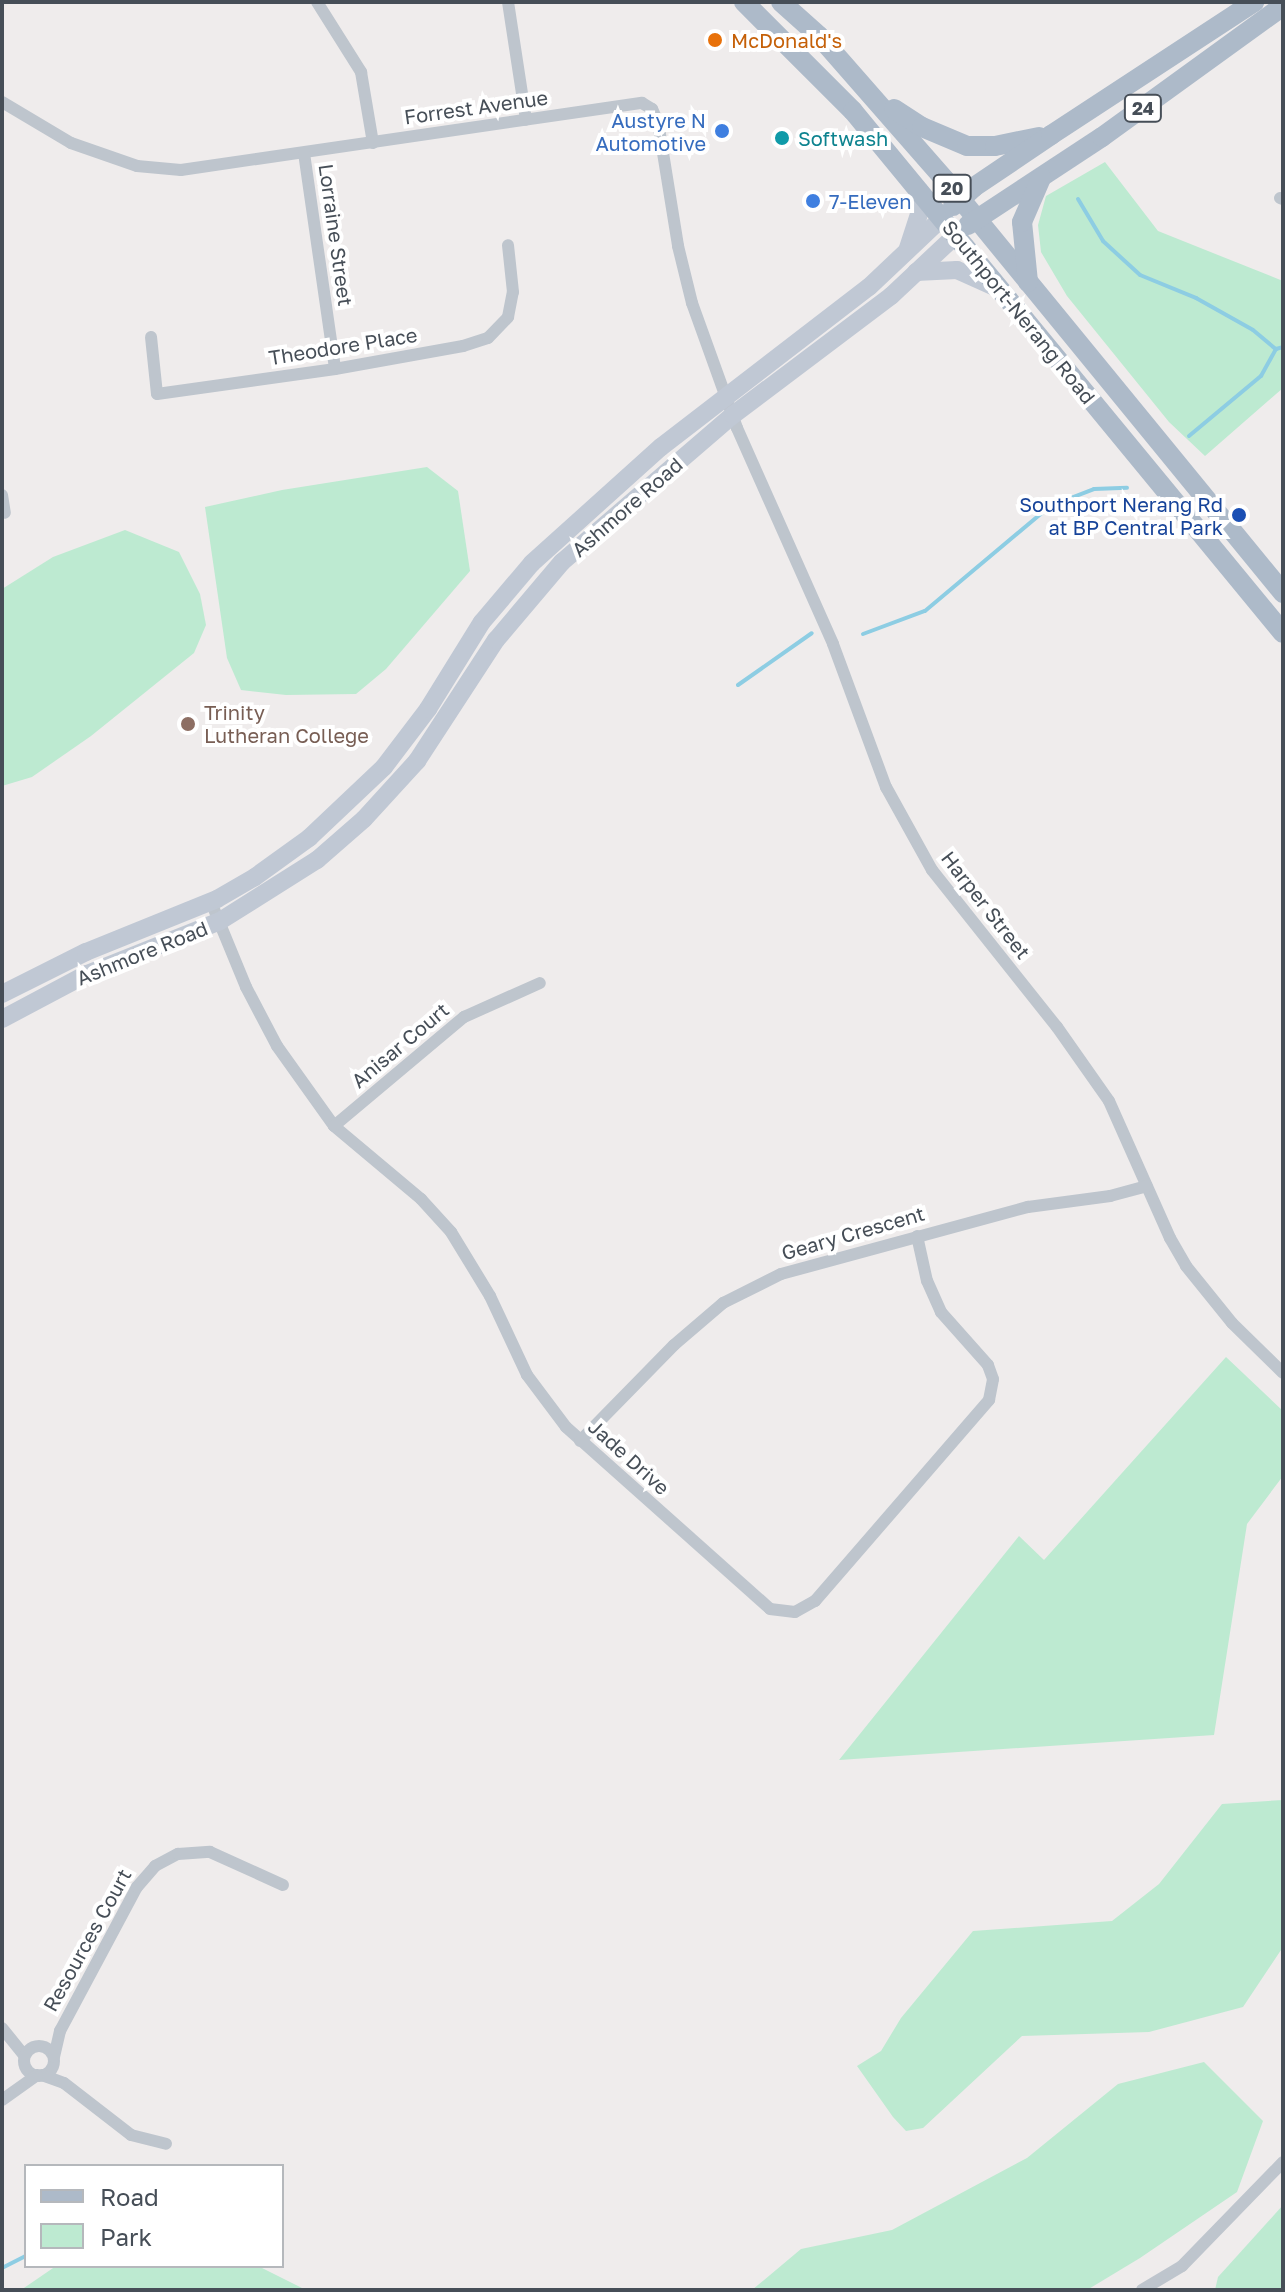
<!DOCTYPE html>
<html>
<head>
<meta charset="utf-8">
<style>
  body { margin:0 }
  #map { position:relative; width:1285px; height:2292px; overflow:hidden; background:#efecec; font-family:"Golos Text",sans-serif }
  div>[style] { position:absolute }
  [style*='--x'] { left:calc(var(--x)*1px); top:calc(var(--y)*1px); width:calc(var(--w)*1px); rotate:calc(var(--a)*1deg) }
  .green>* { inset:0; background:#bdead1 }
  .stream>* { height:4px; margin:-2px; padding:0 2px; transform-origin:2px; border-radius:2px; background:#8dcde3 }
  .street>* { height:12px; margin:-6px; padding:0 6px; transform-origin:6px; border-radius:6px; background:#bec5cd }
  .street>.ring { margin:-6px; padding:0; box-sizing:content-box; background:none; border:12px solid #bec5cd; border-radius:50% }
  .secondary>* { height:18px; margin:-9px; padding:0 9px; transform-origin:9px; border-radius:9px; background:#c0c8d4 }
  .primary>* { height:20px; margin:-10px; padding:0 10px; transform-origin:10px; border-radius:10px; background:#adbac9 }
  .dots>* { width:22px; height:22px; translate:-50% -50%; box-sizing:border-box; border:4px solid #fff; border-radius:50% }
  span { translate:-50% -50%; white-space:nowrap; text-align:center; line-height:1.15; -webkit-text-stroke:8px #fff; paint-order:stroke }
  .shield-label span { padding:2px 6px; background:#fff; border:2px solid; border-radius:6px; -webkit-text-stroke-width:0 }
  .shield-label { font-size:18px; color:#464e57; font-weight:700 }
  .food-label { font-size:20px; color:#c56008 }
  .left { translate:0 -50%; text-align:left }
  .street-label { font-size:20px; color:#464e57 }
  .shop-label { font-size:20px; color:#366cbe }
  .right { translate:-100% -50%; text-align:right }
  .culture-label { font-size:20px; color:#0d838f }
  .transit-label { font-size:20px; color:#164399 }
  .education-label { font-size:20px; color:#785e54 }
  .frame { position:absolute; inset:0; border:4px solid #464e57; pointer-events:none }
  .legend { position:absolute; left:24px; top:2164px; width:260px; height:104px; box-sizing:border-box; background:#fff; border:2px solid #b5b8bc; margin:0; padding:10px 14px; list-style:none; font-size:24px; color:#464e57 }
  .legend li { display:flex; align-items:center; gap:16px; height:40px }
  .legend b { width:40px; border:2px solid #b5b8bc }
</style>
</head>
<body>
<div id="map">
  <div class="green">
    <i style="clip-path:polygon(1105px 162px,1158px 231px,1283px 281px,1283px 388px,1205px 456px,1169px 422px,1067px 296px,1041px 252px,1038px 225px,1046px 196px)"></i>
    <i style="clip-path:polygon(427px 467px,458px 491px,470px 571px,386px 669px,356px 694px,286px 695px,241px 690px,227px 658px,205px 507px,282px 490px)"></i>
    <i style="clip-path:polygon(125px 530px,179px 552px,200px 594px,206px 625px,194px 653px,91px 736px,32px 777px,2px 786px,2px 589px,53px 557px)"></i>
    <i style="clip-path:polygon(1226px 1357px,1283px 1411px,1283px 1476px,1247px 1524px,1214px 1735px,839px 1760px,1019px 1536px,1044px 1560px)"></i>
    <i style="clip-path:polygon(1283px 1800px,1283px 1947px,1243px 2007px,1149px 2032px,1022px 2036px,923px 2128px,906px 2131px,893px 2117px,857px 2066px,881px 2051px,901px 2018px,973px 1931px,1112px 1921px,1159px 1884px,1222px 1804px)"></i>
    <i style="clip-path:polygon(1204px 2062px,1263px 2121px,1237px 2192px,1140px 2258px,1087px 2290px,752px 2290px,801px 2249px,892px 2230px,1027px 2158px,1118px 2084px)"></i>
    <i style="clip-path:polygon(1283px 2205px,1283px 2290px,1215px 2290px,1218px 2277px)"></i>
    <i style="clip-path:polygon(56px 2266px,258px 2266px,306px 2290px,21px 2290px)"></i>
  </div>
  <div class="stream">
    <i style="--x:1078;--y:199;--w:49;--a:59.2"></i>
    <i style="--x:1103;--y:241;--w:50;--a:42.6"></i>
    <i style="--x:1140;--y:275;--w:61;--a:22.3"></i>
    <i style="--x:1196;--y:298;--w:65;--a:29.3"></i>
    <i style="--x:1253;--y:330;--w:30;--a:40"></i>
    <i style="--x:1189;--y:436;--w:94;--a:-39.8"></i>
    <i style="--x:1261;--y:376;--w:31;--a:-61"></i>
    <i style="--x:1276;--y:349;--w:7;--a:-16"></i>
    <i style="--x:863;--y:634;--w:66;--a:-20.4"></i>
    <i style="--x:925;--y:611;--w:163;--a:-40"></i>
    <i style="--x:1050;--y:506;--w:47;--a:-21.1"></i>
    <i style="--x:1094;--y:489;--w:33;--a:-2"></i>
    <i style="--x:738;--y:685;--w:90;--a:-35.1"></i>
    <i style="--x:2;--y:2268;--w:27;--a:-27"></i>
  </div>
  <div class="street">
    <i style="--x:317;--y:2;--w:83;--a:57.8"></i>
    <i style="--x:361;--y:72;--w:72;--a:80.4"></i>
    <i style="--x:508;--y:2;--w:119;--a:81.3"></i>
    <i style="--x:2;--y:102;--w:80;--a:30.7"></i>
    <i style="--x:71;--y:143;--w:70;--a:19.2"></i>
    <i style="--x:137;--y:166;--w:44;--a:5.2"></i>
    <i style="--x:181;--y:170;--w:466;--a:-8.3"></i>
    <i style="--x:642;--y:103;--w:12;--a:31"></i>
    <i style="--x:652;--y:109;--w:14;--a:65"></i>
    <i style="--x:658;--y:122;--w:126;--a:80.8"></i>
    <i style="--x:678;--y:246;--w:59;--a:76.2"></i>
    <i style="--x:692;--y:303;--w:133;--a:70.2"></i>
    <i style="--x:737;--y:428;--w:236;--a:66"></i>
    <i style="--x:833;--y:644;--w:153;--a:69.7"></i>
    <i style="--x:886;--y:787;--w:95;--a:61"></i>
    <i style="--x:932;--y:870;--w:201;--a:51.5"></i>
    <i style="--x:1057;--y:1027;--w:90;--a:54.9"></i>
    <i style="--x:1109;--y:1101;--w:150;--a:66"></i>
    <i style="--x:1170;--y:1238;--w:32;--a:60"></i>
    <i style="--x:1186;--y:1266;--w:73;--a:51.1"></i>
    <i style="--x:1232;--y:1323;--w:71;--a:44.4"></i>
    <i style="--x:304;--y:153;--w:218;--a:81.8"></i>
    <i style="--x:1280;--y:198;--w:3;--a:18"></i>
    <i style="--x:151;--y:337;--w:57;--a:84"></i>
    <i style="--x:157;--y:394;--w:180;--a:-8"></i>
    <i style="--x:335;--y:369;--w:130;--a:-10.2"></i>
    <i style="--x:463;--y:346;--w:26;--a:-18"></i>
    <i style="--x:488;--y:338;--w:29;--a:-46"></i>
    <i style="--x:508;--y:317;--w:25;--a:-79"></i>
    <i style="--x:513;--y:292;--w:47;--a:-96.1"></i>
    <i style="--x:2;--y:495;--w:18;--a:81"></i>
    <i style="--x:211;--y:902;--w:92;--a:67.6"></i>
    <i style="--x:246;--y:987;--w:67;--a:62.3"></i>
    <i style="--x:277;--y:1046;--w:98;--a:54.5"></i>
    <i style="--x:334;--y:1126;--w:114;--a:40"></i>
    <i style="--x:421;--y:1199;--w:45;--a:47.7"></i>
    <i style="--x:451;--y:1232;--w:75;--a:58.6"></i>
    <i style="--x:490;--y:1296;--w:87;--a:64.9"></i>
    <i style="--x:527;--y:1375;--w:65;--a:53.1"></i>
    <i style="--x:566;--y:1427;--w:273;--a:41.7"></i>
    <i style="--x:770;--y:1609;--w:25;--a:7"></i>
    <i style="--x:795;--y:1612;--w:23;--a:-29"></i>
    <i style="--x:815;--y:1601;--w:266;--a:-49.1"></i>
    <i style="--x:989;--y:1400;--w:21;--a:-79"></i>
    <i style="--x:993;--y:1379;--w:15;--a:-110"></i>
    <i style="--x:988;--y:1365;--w:71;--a:-131.6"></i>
    <i style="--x:941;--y:1312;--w:34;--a:-114"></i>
    <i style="--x:927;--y:1281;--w:46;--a:-102.5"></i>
    <i style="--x:334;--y:1126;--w:170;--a:-40"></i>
    <i style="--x:464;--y:1017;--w:83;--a:-24.1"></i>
    <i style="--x:580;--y:1441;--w:134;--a:-45.6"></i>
    <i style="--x:674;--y:1345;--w:65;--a:-40.6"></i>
    <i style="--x:723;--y:1303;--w:65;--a:-26.6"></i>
    <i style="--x:781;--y:1274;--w:256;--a:-15.2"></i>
    <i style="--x:1028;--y:1207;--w:83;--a:-7.6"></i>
    <i style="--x:1110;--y:1196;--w:38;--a:-15"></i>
    <i style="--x:2;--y:2028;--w:36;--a:51"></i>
    <i class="ring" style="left:24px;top:2046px;width:18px;height:18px"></i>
    <i style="--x:54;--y:2057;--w:27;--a:-77"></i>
    <i style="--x:60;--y:2031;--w:163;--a:-61.9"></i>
    <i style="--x:137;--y:1887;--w:28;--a:-49"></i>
    <i style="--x:155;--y:1866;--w:26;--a:-28"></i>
    <i style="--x:178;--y:1854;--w:32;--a:-4"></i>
    <i style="--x:210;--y:1852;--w:80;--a:24.3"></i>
    <i style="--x:42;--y:2075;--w:23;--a:20"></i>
    <i style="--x:64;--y:2083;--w:85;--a:37.8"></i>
    <i style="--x:131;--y:2135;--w:36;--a:14"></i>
    <i style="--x:2;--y:2100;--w:43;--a:-35.5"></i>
    <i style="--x:1142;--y:2290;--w:47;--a:-31"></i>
    <i style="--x:1182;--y:2266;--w:145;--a:-45.8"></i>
  </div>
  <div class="secondary">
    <i style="--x:908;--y:248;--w:40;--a:-72"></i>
    <i style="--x:920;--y:210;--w:19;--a:-90"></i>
    <i style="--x:916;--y:272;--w:41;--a:-2.8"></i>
    <i style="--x:957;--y:270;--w:44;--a:24.2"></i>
    <i style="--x:2;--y:994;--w:94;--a:-26.6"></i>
    <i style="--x:86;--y:952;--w:141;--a:-22"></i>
    <i style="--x:217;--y:899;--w:44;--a:-30.1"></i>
    <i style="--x:255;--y:877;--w:67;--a:-35.8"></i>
    <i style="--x:309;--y:838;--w:103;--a:-43.4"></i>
    <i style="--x:384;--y:767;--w:73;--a:-52.8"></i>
    <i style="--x:428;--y:709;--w:102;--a:-58.2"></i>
    <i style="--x:482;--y:622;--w:77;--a:-49.7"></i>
    <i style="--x:532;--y:563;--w:173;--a:-42"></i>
    <i style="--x:661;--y:447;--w:262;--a:-37.6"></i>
    <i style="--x:869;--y:287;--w:100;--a:-43.4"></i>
    <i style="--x:2;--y:1019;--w:96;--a:-27.9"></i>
    <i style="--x:87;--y:974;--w:143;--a:-21.7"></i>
    <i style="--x:220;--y:921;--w:115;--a:-32.2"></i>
    <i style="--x:317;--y:860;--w:62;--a:-41.1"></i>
    <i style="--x:364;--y:819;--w:79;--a:-47.6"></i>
    <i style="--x:417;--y:761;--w:145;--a:-56.9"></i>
    <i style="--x:496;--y:640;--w:102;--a:-49.8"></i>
    <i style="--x:562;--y:562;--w:225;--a:-40.7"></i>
    <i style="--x:733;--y:415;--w:198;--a:-37"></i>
    <i style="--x:891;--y:296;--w:89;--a:-43.2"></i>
  </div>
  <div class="primary">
    <i style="--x:744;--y:2;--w:154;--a:45"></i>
    <i style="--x:853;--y:111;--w:676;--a:50.52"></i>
    <i style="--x:781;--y:2;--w:51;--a:41.8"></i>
    <i style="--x:819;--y:36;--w:191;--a:48.8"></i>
    <i style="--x:945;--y:180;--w:534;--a:50.7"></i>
    <i style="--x:894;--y:109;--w:33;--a:33"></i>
    <i style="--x:922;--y:127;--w:49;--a:22.9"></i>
    <i style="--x:967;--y:146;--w:28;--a:0"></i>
    <i style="--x:995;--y:146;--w:45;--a:-11.6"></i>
    <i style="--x:953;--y:206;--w:28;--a:-42"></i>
    <i style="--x:974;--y:187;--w:93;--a:-34"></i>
    <i style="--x:1051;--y:135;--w:243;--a:-33.2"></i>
    <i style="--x:968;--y:225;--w:160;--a:-33.3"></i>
    <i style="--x:1102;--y:137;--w:223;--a:-35.9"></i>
    <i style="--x:1028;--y:282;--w:60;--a:-95.7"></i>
    <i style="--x:1022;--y:222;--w:48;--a:-66.6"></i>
  </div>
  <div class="dots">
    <i style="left:715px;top:40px;background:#e8710a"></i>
    <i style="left:722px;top:131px;background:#3f7fe0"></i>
    <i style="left:782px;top:138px;background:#0f9aa8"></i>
    <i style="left:813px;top:201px;background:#3f7fe0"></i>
    <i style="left:1239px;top:515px;background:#1a4fb4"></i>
    <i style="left:188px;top:724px;background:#8d6e63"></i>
  </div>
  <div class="shield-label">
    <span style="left:1143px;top:108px">24</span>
    <span style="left:952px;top:188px">20</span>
  </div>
  <div class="food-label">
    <span class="left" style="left:731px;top:40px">McDonald's</span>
  </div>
  <div class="street-label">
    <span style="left:476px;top:107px;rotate:-8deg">Forrest Avenue</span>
    <span style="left:336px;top:235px;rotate:82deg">Lorraine Street</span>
    <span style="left:1019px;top:312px;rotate:51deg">Southport-Nerang Road</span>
    <span style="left:343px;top:346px;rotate:-9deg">Theodore Place</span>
    <span style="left:627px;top:507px;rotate:-41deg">Ashmore Road</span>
    <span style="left:986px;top:905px;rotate:52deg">Harper Street</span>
    <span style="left:142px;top:953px;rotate:-22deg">Ashmore Road</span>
    <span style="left:400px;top:1045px;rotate:-40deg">Anisar Court</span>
    <span style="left:853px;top:1233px;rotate:-16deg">Geary Crescent</span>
    <span style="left:629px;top:1457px;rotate:42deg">Jade Drive</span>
    <span style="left:87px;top:1940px;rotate:-61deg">Resources Court</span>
  </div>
  <div class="shop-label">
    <span class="right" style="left:706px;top:132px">Austyre N<br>Automotive</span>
    <span class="left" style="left:829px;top:201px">7-Eleven</span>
  </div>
  <div class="culture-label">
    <span class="left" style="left:798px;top:138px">Softwash</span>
  </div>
  <div class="transit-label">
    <span class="right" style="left:1223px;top:516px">Southport Nerang Rd<br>at BP Central Park</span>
  </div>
  <div class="education-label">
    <span class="left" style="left:204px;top:724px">Trinity<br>Lutheran College</span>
  </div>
  <div class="frame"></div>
  <ul class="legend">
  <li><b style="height:10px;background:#adbac9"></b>Road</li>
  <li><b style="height:22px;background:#bdead1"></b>Park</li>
  </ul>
</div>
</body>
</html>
